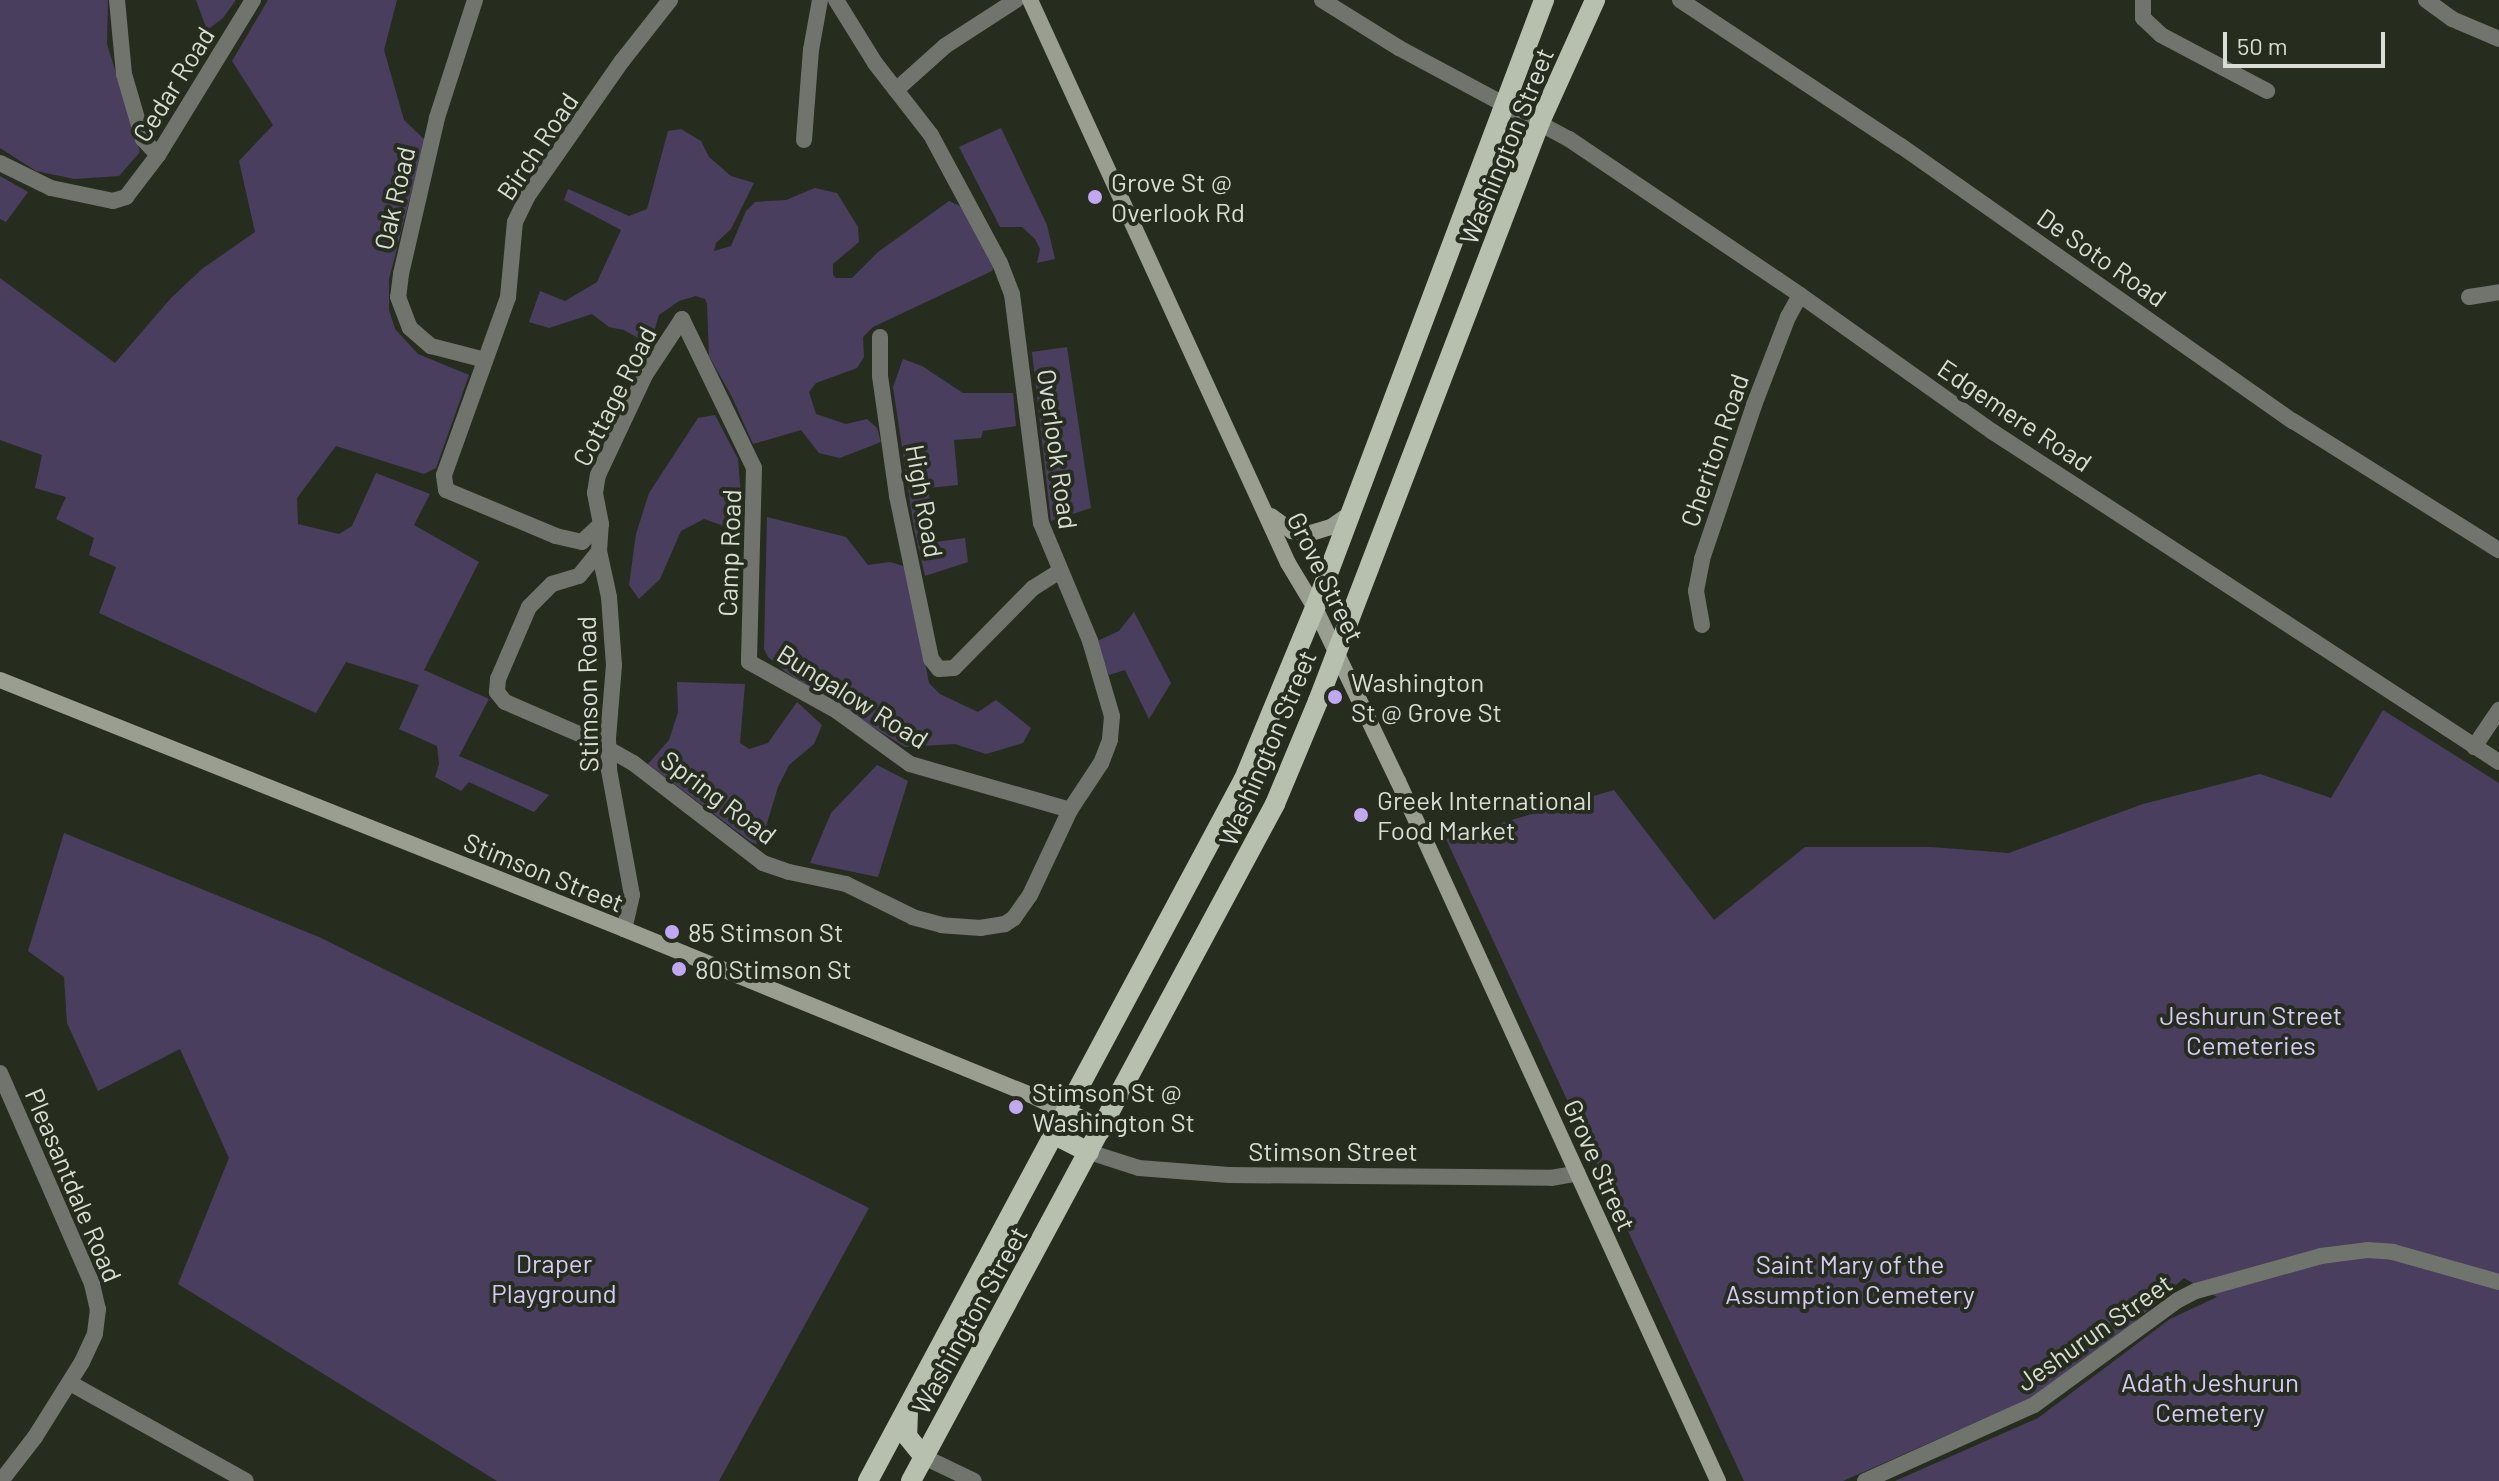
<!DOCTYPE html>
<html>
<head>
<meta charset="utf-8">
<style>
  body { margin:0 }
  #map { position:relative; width:2499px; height:1481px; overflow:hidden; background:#272d1e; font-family:Barlow,sans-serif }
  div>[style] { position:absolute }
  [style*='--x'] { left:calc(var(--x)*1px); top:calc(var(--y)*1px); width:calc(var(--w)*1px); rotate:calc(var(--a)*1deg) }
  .green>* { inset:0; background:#493e5e }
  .street>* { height:16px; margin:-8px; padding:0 8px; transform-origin:8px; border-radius:8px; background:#71746c }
  .secondary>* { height:16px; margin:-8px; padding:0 8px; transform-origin:8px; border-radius:8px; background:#999e91 }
  .primary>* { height:20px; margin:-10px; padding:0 10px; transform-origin:10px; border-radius:10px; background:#b7bfae }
  .dots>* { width:22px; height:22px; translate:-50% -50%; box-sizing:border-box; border:4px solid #272d1e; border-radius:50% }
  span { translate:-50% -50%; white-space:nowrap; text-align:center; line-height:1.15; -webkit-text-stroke:8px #272d1e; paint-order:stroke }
  .street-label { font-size:26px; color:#d9ddd3 }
  .poi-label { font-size:26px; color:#d9ddd3 }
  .left { translate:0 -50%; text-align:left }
  .park-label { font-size:26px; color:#d8caf8 }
  .scale { position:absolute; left:2223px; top:32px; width:162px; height:36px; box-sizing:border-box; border:4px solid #d9ddd3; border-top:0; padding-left:10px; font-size:24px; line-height:28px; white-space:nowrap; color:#d9ddd3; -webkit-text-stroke:6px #272d1e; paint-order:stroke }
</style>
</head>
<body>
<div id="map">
  <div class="green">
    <i style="clip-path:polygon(0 0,108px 0,107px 44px,140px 152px,119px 176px,74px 179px,36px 171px,0 148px)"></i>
    <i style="clip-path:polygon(196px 0,236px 0,223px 18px,207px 30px)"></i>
    <i style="clip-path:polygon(268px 0,397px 0,384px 50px,404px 120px,425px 140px,389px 279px,389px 310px,395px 329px,418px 354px,469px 375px,436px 468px,424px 474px,336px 446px,297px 498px,298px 524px,339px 534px,352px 526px,376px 473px,430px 494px,414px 525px,479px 562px,424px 670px,489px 699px,459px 756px,549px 795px,534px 812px,469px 782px,461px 791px,435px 777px,439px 764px,437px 746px,399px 729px,419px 685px,346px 662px,316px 713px,99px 613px,116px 567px,89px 555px,94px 538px,56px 519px,66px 497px,35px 488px,42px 455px,0 440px,0 278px,115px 363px,171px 298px,202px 269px,255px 232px,239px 161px,273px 125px,232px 61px)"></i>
    <i style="clip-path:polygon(1001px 128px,1047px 225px,1055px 259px,1037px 263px,1040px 249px,1035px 239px,1022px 227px,1000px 227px,959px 147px)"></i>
    <i style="clip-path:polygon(681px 129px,701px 141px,709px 157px,731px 176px,754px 183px,731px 229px,716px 243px,714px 251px,731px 246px,746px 211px,755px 202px,786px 200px,815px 188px,837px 193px,858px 227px,859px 242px,833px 264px,833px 275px,836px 278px,852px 278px,878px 252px,949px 201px,962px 207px,994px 265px,992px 271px,873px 327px,863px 337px,864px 357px,857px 368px,816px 383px,809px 392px,816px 414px,846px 424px,867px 419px,877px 428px,881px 442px,840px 458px,819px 453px,801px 430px,753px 444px,732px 397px,709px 356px,707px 304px,705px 299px,696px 296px,679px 301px,659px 315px,650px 345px,624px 330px,609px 327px,592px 314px,549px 328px,529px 322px,540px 291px,565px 301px,597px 282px,621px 230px,564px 200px,568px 189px,629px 216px,647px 209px,668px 131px)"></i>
    <i style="clip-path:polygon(0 176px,28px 192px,6px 222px,0 219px)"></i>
    <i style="clip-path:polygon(1067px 347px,1091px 508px,1051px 521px,1032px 352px)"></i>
    <i style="clip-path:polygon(903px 359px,922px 366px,963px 393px,1013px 393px,1016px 426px,983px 431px,981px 438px,954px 440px,958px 485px,928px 488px,936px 542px,965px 538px,968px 562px,925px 576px,914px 528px,893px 387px)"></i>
    <i style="clip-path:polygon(715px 415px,738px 459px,742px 509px,738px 531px,704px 519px,681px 531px,660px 579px,639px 599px,629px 585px,636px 534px,649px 493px,698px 418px)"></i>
    <i style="clip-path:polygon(767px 517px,846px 537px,868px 565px,890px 562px,907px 567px,929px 683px,940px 694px,978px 712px,996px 700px,1031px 728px,1023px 743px,986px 754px,955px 744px,905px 747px,787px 673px,768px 657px,764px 649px)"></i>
    <i style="clip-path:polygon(1134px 612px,1171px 683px,1149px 719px,1125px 670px,1109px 675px,1095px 642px,1119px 631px)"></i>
    <i style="clip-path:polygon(677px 682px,745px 684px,740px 743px,749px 749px,768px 743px,797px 702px,822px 725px,814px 744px,789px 765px,778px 787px,767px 823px,766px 847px,751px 842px,648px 764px,669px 740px,678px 712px)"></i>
    <i style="clip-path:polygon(2383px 710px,2499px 783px,2499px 1481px,1895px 1481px,2038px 1418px,2170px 1319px,2217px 1297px,2184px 1278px,2132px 1324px,2029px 1399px,1843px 1481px,1744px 1481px,1446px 839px,1614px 790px,1714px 920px,1805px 847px,1931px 847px,2009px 853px,2143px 804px,2260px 774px,2331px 798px)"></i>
    <i style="clip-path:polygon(877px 765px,908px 781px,878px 877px,810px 863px,831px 813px)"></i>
    <i style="clip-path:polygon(64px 833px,319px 937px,869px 1208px,719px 1481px,497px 1481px,178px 1284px,229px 1158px,180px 1049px,98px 1091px,67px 1023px,64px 977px,28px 951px)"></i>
  </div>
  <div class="street">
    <i style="--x:117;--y:0;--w:74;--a:84.6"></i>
    <i style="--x:124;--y:74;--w:68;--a:73.7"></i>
    <i style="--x:143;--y:139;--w:22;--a:47"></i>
    <i style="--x:475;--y:0;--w:124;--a:107.9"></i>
    <i style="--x:437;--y:118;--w:160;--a:103"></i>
    <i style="--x:401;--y:274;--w:23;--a:97"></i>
    <i style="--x:398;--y:297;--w:33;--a:69"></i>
    <i style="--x:410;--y:328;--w:28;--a:41"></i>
    <i style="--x:431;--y:346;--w:56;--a:14.5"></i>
    <i style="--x:836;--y:0;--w:74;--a:58.2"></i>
    <i style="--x:875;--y:63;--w:91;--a:52.1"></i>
    <i style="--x:931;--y:135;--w:145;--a:61.7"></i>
    <i style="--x:1000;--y:263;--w:33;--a:69"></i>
    <i style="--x:1012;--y:294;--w:231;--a:82.8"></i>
    <i style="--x:1041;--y:523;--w:128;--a:67.4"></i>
    <i style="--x:1090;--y:641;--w:78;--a:73.7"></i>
    <i style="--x:1112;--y:716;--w:24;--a:95"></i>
    <i style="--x:1110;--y:740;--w:25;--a:111"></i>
    <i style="--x:1101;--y:763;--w:56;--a:123.4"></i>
    <i style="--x:1070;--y:810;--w:94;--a:115.2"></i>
    <i style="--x:1030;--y:895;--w:28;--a:125"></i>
    <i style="--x:1014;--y:918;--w:11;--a:146"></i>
    <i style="--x:1005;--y:924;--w:24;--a:171"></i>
    <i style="--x:981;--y:928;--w:39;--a:-176"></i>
    <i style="--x:942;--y:925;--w:30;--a:-165"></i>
    <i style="--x:913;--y:917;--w:75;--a:-153.8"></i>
    <i style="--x:846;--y:884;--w:58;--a:-168.1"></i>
    <i style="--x:789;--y:872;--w:28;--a:-161"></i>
    <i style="--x:763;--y:863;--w:164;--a:-142.4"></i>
    <i style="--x:633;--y:763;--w:46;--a:-150.1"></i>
    <i style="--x:593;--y:740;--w:96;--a:-156.6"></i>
    <i style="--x:505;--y:702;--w:13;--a:-129"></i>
    <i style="--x:497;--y:692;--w:13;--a:-86"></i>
    <i style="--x:498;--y:679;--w:78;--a:-66.7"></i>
    <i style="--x:529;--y:607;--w:33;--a:-45"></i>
    <i style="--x:552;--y:584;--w:28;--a:-17"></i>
    <i style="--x:579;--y:576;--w:32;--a:-51"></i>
    <i style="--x:599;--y:551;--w:27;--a:-86"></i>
    <i style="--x:601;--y:524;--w:32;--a:-101"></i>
    <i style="--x:595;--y:493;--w:18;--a:-81"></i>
    <i style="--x:598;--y:475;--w:110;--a:-64.8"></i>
    <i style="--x:645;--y:375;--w:67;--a:-56.5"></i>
    <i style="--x:682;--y:319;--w:165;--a:64.2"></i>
    <i style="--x:754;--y:468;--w:194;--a:91.5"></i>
    <i style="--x:749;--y:662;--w:101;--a:29.1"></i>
    <i style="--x:837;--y:711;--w:90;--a:36"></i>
    <i style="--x:910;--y:764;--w:166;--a:16"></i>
    <i style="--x:1322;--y:0;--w:91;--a:31.9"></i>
    <i style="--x:1399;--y:48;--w:193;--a:28.2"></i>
    <i style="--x:1569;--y:139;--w:279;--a:34"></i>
    <i style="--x:1800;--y:295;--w:237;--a:35.4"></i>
    <i style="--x:1993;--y:432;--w:604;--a:33.11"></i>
    <i style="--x:1680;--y:0;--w:265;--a:33.5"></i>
    <i style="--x:1901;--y:146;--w:479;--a:35.1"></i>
    <i style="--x:2293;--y:421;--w:243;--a:32.1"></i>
    <i style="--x:2143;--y:0;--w:18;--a:90"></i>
    <i style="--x:2143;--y:18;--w:25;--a:43"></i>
    <i style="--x:2161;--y:35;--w:120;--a:27.8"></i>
    <i style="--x:2426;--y:0;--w:32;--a:36"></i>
    <i style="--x:2452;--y:19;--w:51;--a:23.1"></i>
    <i style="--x:896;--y:90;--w:66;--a:-41.9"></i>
    <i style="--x:945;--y:46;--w:85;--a:-32.9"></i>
    <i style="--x:804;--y:140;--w:90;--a:-85.6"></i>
    <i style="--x:811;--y:50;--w:51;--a:-79.8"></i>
    <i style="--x:0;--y:163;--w:57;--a:26.1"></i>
    <i style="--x:51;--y:188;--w:63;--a:11.8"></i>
    <i style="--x:113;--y:201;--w:14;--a:-17"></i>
    <i style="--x:126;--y:197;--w:53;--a:-52.7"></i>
    <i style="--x:158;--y:155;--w:182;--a:-58.5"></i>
    <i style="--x:2469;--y:297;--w:30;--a:-9"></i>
    <i style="--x:880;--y:337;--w:39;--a:90"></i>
    <i style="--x:880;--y:376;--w:121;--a:81.9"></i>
    <i style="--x:897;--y:496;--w:167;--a:78.2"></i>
    <i style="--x:931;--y:659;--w:13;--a:51"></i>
    <i style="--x:939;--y:669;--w:15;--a:-4"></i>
    <i style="--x:954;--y:668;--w:112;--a:-45.4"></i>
    <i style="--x:1033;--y:588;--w:31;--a:-32"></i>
    <i style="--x:601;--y:524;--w:26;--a:137"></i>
    <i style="--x:582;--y:542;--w:27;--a:-167"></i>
    <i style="--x:556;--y:536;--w:119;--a:-157.3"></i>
    <i style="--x:446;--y:490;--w:15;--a:-98"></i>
    <i style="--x:444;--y:475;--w:189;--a:-70.2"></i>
    <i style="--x:508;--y:297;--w:75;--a:-84.7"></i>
    <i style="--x:515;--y:222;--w:28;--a:-64"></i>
    <i style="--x:527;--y:197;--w:166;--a:-55.1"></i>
    <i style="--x:622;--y:61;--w:78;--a:-51.8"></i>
    <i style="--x:599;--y:551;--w:47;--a:77.7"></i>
    <i style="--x:609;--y:597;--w:68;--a:85.8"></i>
    <i style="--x:614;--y:665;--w:73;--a:94.7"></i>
    <i style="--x:608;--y:738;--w:32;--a:88"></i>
    <i style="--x:609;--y:770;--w:127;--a:79.6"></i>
    <i style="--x:632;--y:895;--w:35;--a:103"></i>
    <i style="--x:1702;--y:625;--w:35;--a:-100"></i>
    <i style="--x:1696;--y:591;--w:33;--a:-79"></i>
    <i style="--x:1702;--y:559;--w:163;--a:-71.3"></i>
    <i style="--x:1754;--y:405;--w:94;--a:-68.9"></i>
    <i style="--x:1788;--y:317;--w:25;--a:-61"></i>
    <i style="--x:2474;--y:747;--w:45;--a:-56"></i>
    <i style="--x:0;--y:1073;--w:230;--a:66.4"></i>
    <i style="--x:92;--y:1284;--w:26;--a:77"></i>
    <i style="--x:98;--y:1309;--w:25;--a:97"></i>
    <i style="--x:95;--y:1334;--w:31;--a:115"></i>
    <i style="--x:82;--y:1362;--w:89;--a:122.1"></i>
    <i style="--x:35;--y:1437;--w:56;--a:127.7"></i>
    <i style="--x:1089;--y:1152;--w:52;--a:17.7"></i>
    <i style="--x:1139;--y:1168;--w:90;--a:4.4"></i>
    <i style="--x:1229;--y:1175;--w:322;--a:0.5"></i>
    <i style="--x:1551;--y:1178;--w:27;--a:-10"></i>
    <i style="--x:70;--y:1383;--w:201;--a:29.1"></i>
    <i style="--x:924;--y:1457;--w:55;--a:25.6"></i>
    <i style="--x:1865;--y:1481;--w:185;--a:-24.2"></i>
    <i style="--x:2034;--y:1405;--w:178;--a:-36.1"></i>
    <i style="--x:2178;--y:1300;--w:20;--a:-27"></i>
    <i style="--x:2196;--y:1291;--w:130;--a:-15.6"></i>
    <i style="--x:2321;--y:1256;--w:46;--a:-7.4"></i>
    <i style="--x:2367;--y:1250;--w:26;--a:4"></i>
    <i style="--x:2393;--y:1252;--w:110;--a:15.8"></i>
  </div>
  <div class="secondary">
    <i style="--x:1030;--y:0;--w:619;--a:65.38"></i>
    <i style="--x:1288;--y:563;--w:52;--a:59"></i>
    <i style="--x:1315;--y:608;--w:192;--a:64.4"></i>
    <i style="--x:1398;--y:781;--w:770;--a:65.43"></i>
    <i style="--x:1271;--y:516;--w:26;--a:36"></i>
    <i style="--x:1292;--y:531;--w:19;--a:6"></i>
    <i style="--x:1311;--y:533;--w:21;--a:-17"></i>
    <i style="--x:1331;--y:527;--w:24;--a:-35"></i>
    <i style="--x:0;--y:680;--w:672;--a:21.75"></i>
    <i style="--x:624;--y:929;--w:440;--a:22.2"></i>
    <i style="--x:1031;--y:1095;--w:40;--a:26.6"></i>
  </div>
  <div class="primary">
    <i style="--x:1067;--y:1113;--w:38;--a:27"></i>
    <i style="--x:1055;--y:1135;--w:38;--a:27"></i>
    <i style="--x:908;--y:1412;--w:24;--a:92"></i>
    <i style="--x:907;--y:1436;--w:27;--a:51"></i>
    <i style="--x:868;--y:1481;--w:796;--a:-61.83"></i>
    <i style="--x:1244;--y:779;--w:185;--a:-67.5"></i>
    <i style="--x:1315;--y:608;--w:650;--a:-69.36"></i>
    <i style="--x:911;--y:1481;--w:769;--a:-61.73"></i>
    <i style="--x:1275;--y:804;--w:112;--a:-67.3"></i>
    <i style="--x:1318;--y:701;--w:620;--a:-69.02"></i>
    <i style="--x:1540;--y:122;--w:134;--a:-65.7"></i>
  </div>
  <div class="dots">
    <i style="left:1095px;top:197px;background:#c1a8f3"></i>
    <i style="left:1335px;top:697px;background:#c1a8f3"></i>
    <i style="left:1361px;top:815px;background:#c1a8f3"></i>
    <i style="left:672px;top:932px;background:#c1a8f3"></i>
    <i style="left:679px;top:969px;background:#c1a8f3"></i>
    <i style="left:1016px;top:1107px;background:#c1a8f3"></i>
  </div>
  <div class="street-label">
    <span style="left:173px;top:84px;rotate:-58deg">Cedar Road</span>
    <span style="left:537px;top:146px;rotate:-56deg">Birch Road</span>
    <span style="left:1506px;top:146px;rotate:-68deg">Washington Street</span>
    <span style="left:394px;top:198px;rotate:-77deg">Oak Road</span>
    <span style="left:2102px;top:257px;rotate:35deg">De Soto Road</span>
    <span style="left:614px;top:396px;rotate:-63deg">Cottage Road</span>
    <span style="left:2015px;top:415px;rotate:34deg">Edgemere Road</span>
    <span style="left:1058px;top:449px;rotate:82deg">Overlook Road</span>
    <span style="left:1714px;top:450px;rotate:-71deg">Cheriton Road</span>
    <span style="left:925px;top:501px;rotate:80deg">High Road</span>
    <span style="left:729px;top:553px;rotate:-88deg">Camp Road</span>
    <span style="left:1326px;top:577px;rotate:64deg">Grove Street</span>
    <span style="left:587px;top:694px;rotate:-91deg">Stimson Road</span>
    <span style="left:853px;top:696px;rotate:32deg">Bungalow Road</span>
    <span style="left:1267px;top:748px;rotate:-67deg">Washington Street</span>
    <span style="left:719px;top:797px;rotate:37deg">Spring Road</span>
    <span style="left:544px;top:872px;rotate:22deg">Stimson Street</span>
    <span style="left:1333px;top:1151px">Stimson Street</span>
    <span style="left:1600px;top:1165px;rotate:66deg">Grove Street</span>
    <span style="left:74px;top:1185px;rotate:67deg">Pleasantdale Road</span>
    <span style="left:969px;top:1320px;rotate:-61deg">Washington Street</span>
    <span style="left:2094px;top:1332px;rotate:-35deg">Jeshurun Street</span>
  </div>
  <div class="poi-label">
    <span class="left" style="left:1111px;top:197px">Grove St @<br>Overlook Rd</span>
    <span class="left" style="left:1351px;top:697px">Washington<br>St @ Grove St</span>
    <span class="left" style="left:1377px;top:815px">Greek International<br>Food Market</span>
    <span class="left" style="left:688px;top:932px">85 Stimson St</span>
    <span class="left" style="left:695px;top:969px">80 Stimson St</span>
    <span class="left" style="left:1032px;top:1107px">Stimson St @<br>Washington St</span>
  </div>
  <div class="park-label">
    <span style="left:2251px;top:1030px">Jeshurun Street<br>Cemeteries</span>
    <span style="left:554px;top:1278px">Draper<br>Playground</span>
    <span style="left:1850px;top:1279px">Saint Mary of the<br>Assumption Cemetery</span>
    <span style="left:2210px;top:1397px">Adath Jeshurun<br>Cemetery</span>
  </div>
  <div class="scale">50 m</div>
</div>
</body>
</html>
